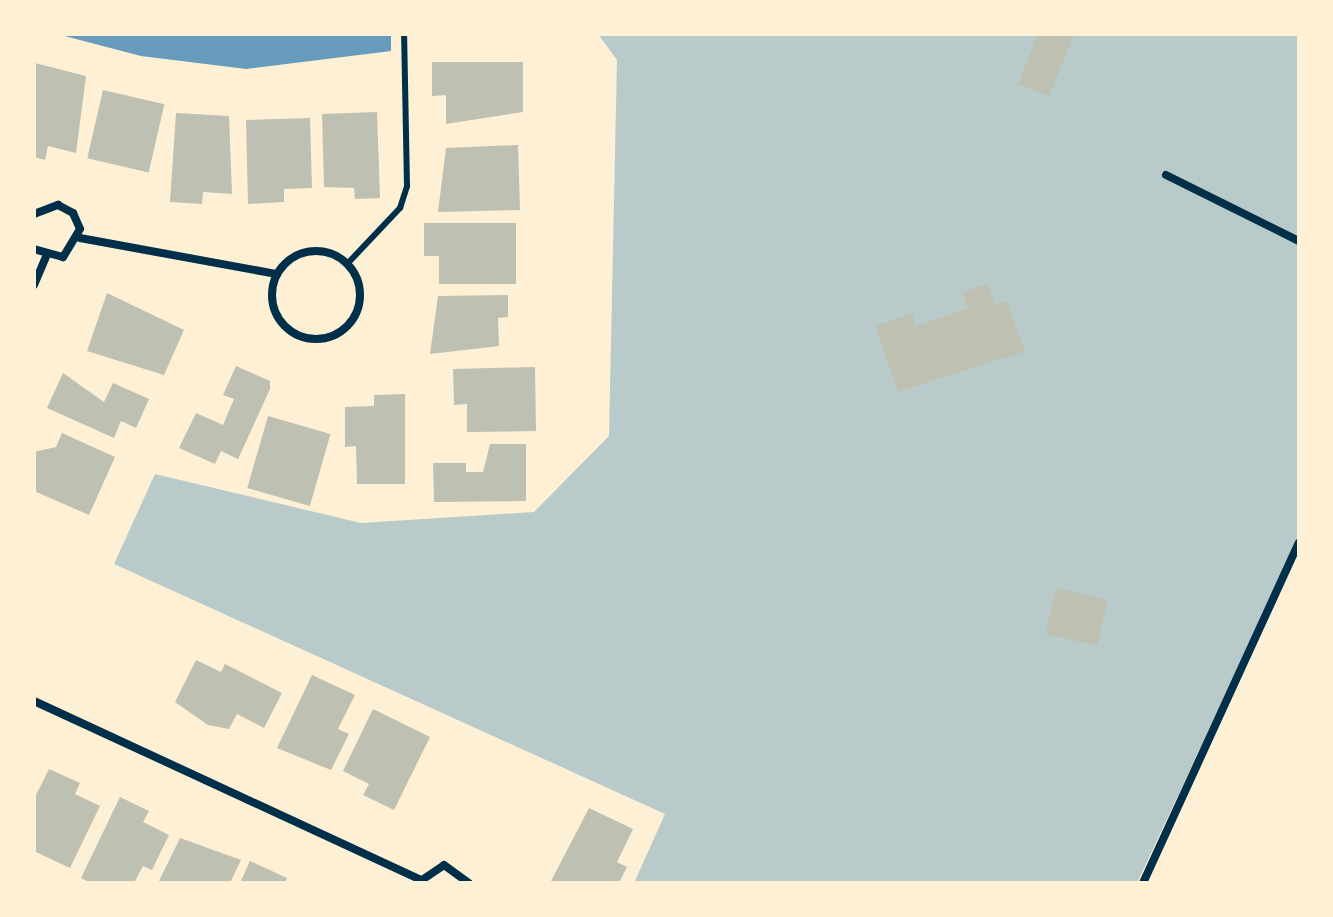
<!DOCTYPE html>
<html>
<head>
<meta charset="utf-8">
<style>
  body { margin:0 }
  #map { position:relative; width:1333px; height:917px; overflow:hidden; background:#fdf0d5; font-family:"Space Grotesk",sans-serif }
  div>[style] { position:absolute }
  [style*='--x'] { left:calc(var(--x)*1px); top:calc(var(--y)*1px); width:calc(var(--w)*1px); rotate:calc(var(--a)*1deg) }
  .green>* { inset:0; background:#b9caca }
  .water>* { inset:0; background:#669bbc }
  .building>* { inset:0; background:#bec0b2; transform-origin:0 0 }
  .service>* { height:6px; margin:-3px; padding:0 3px; transform-origin:3px; border-radius:3px; background:#003049 }
  .minor>* { height:8px; margin:-4px; padding:0 4px; transform-origin:4px; border-radius:4px; background:#003049 }
  .minor>.ring { margin:-4px; padding:0; box-sizing:content-box; background:none; border:8px solid #003049; border-radius:50% }
  span { translate:-50% -50%; white-space:nowrap; text-align:center; line-height:1.15; -webkit-text-stroke:8px #fdf0d5; paint-order:stroke }
  .frame { position:absolute; inset:0; border:36px solid #fdf0d5; pointer-events:none }
</style>
</head>
<body>
<div id="map">
  <div class="green">
    <i style="clip-path:polygon(598px 34px,1299px 34px,1299px 537px,1137px 883px,634px 883px,665px 814px,114px 564px,155px 474px,361px 523px,534px 512px,609px 436px,617px 60px)"></i>
  </div>
  <div class="water">
    <i style="clip-path:polygon(57px 34px,391px 34px,391px 51px,246px 69px,141px 56px)"></i>
  </div>
  <div class="building">
    <i style="clip-path:polygon(1038px 34px,1074px 34px,1049px 96px,1018px 84px)"></i>
    <i style="clip-path:polygon(432px 62px,523px 62px,523px 112px,446px 124px,446px 95px,432px 96px)"></i>
    <i style="clip-path:polygon(35px 63px,86px 76px,76px 153px,48px 146px,45px 160px,34px 157px)"></i>
    <i style="left:103px;top:90px;width:63px;height:70px;rotate:13deg"></i>
    <i style="clip-path:polygon(377px 112px,380px 198px,355px 199px,354px 188px,324px 187px,322px 114px)"></i>
    <i style="clip-path:polygon(176px 113px,229px 116px,232px 194px,203px 192px,202px 204px,170px 202px)"></i>
    <i style="clip-path:polygon(310px 118px,312px 188px,284px 189px,284px 202px,248px 204px,246px 120px)"></i>
    <i style="clip-path:polygon(518px 145px,520px 210px,438px 212px,446px 148px)"></i>
    <i style="clip-path:polygon(424px 223px,516px 223px,516px 284px,439px 284px,439px 256px,424px 256px)"></i>
    <i style="clip-path:polygon(987px 284px,995px 305px,1007px 301px,1025px 351px,898px 392px,875px 326px,912px 313px,916px 326px,968px 308px,962px 292px)"></i>
    <i style="clip-path:polygon(107px 293px,184px 330px,164px 375px,87px 351px)"></i>
    <i style="clip-path:polygon(508px 295px,508px 317px,498px 318px,499px 346px,430px 354px,438px 296px)"></i>
    <i style="clip-path:polygon(236px 366px,270px 381px,270px 389px,238px 459px,221px 451px,215px 464px,179px 448px,196px 413px,223px 425px,234px 399px,223px 395px)"></i>
    <i style="clip-path:polygon(535px 367px,536px 431px,467px 432px,467px 404px,454px 405px,453px 369px)"></i>
    <i style="clip-path:polygon(63px 373px,104px 402px,113px 383px,149px 399px,136px 428px,121px 421px,114px 438px,47px 408px)"></i>
    <i style="clip-path:polygon(405px 394px,405px 484px,357px 484px,356px 446px,345px 447px,345px 407px,374px 406px,374px 395px)"></i>
    <i style="left:268px;top:416px;width:65px;height:75px;rotate:16deg"></i>
    <i style="clip-path:polygon(62px 433px,115px 457px,89px 515px,34px 491px,34px 452px,56px 447px)"></i>
    <i style="clip-path:polygon(490px 444px,526px 444px,526px 501px,434px 502px,433px 463px,466px 463px,466px 472px,483px 472px)"></i>
    <i style="left:1056px;top:588px;width:53px;height:47px;rotate:13deg"></i>
    <i style="clip-path:polygon(196px 660px,221px 672px,225px 664px,282px 693px,264px 728px,237px 714px,229px 729px,208px 725px,175px 702px)"></i>
    <i style="clip-path:polygon(312px 675px,355px 695px,338px 729px,349px 734px,331px 770px,277px 748px)"></i>
    <i style="clip-path:polygon(373px 709px,430px 737px,394px 810px,363px 795px,369px 784px,343px 771px)"></i>
    <i style="clip-path:polygon(49px 769px,80px 783px,75px 794px,100px 806px,70px 868px,34px 851px,34px 799px)"></i>
    <i style="clip-path:polygon(120px 797px,149px 811px,143px 822px,169px 835px,152px 870px,143px 866px,134px 883px,91px 883px,81px 878px)"></i>
    <i style="clip-path:polygon(589px 808px,633px 829px,617px 862px,627px 867px,619px 883px,550px 883px)"></i>
    <i style="clip-path:polygon(180px 838px,241px 860px,230px 883px,158px 883px)"></i>
    <i style="clip-path:polygon(250px 861px,287px 878px,285px 883px,240px 883px)"></i>
  </div>
  <div class="service">
    <i style="--x:348;--y:263;--w:76;--a:-46.6"></i>
    <i style="--x:400;--y:208;--w:23;--a:-72"></i>
    <i style="--x:407;--y:186;--w:152;--a:-91.1"></i>
  </div>
  <div class="minor">
    <i style="--x:1166;--y:175;--w:148;--a:26.4"></i>
    <i style="--x:34;--y:214;--w:26;--a:-21"></i>
    <i style="--x:58;--y:205;--w:17;--a:28"></i>
    <i style="--x:73;--y:213;--w:17;--a:66"></i>
    <i style="--x:80;--y:229;--w:33;--a:121"></i>
    <i style="--x:63;--y:257;--w:30;--a:-165"></i>
    <i style="--x:80;--y:238;--w:199;--a:10.4"></i>
    <i class="ring" style="left:272px;top:251px;width:80px;height:80px"></i>
    <i style="--x:34;--y:285;--w:30;--a:-67"></i>
    <i style="--x:34;--y:701;--w:425;--a:24.8"></i>
    <i style="--x:419;--y:882;--w:30;--a:-34"></i>
    <i style="--x:444;--y:865;--w:31;--a:36"></i>
    <i style="--x:1143;--y:883;--w:374;--a:-65.4"></i>
  </div>
  <div class="frame"></div>
</div>
</body>
</html>
